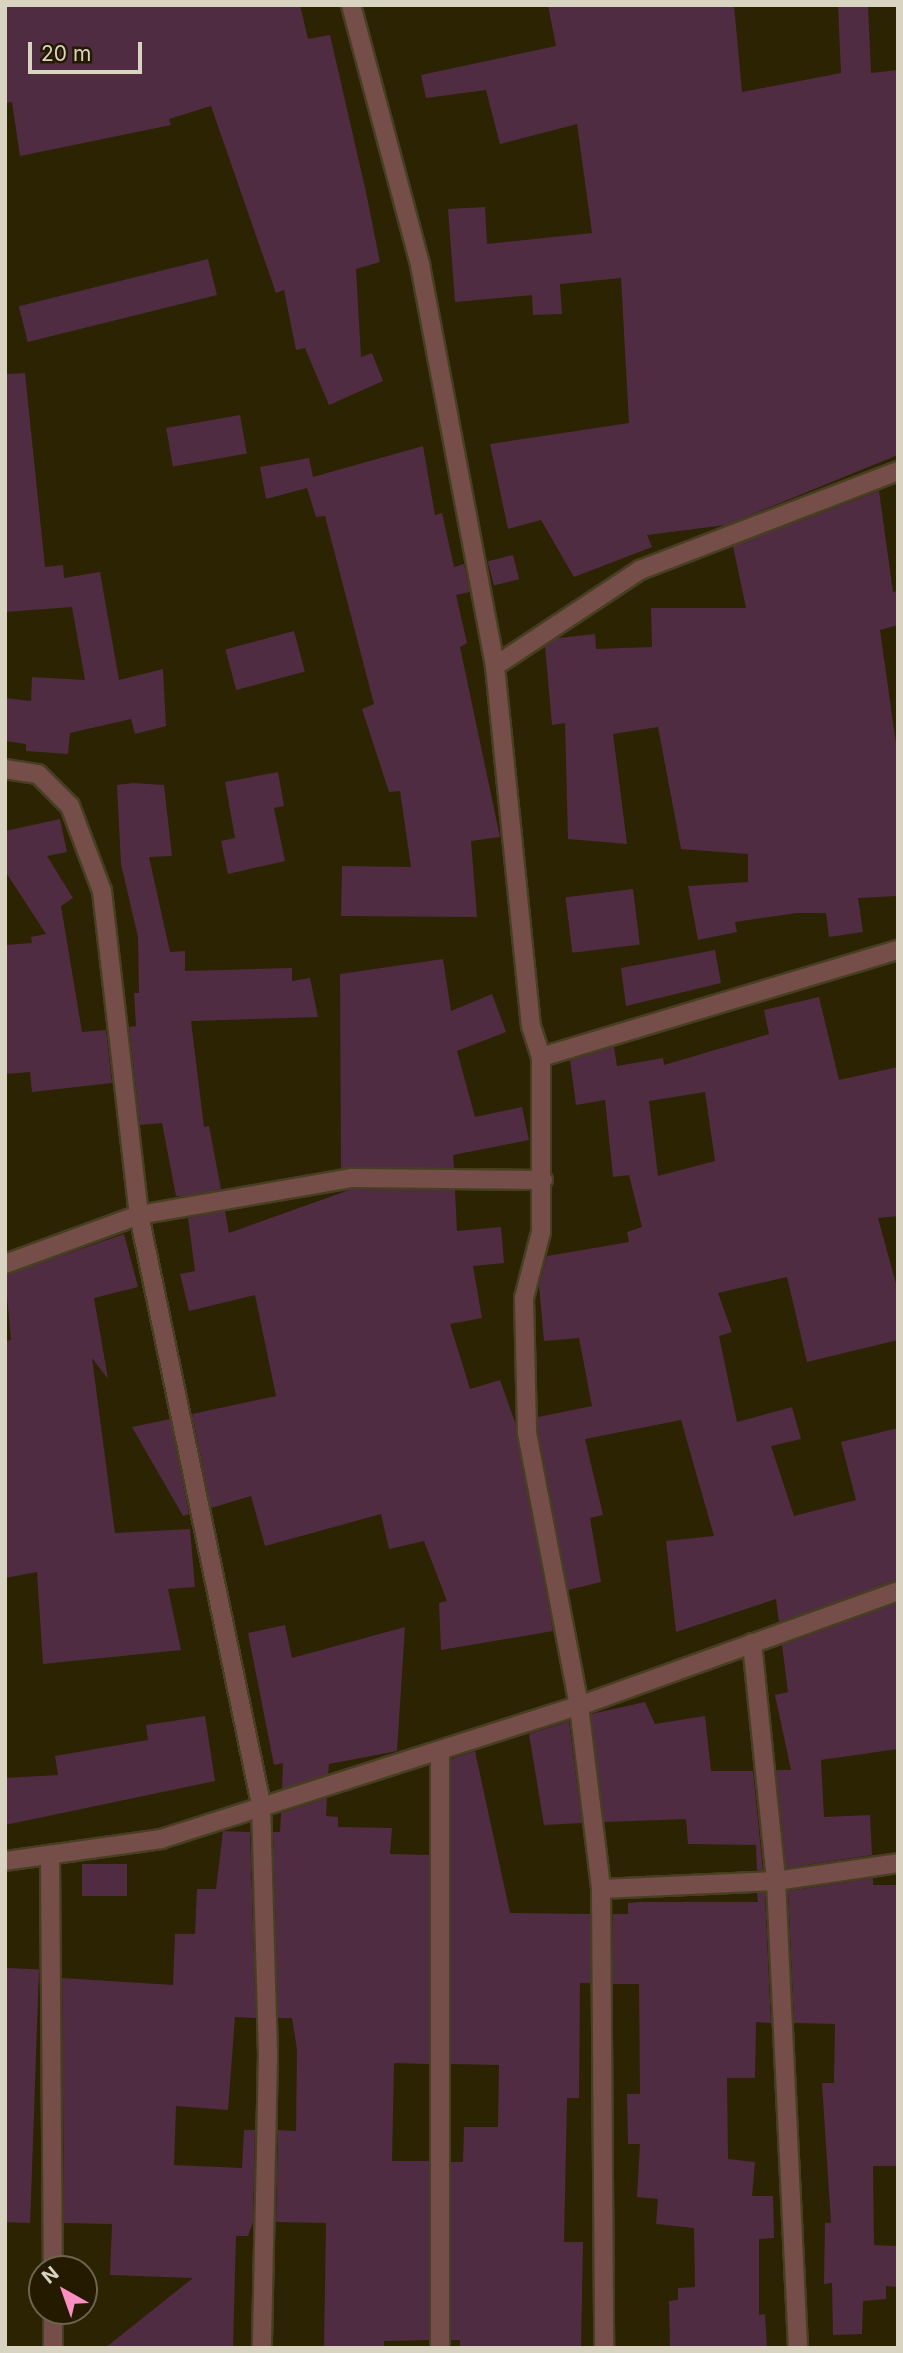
<!DOCTYPE html>
<html>
<head>
<meta charset="utf-8">
<style>
  body { margin:0 }
  #map { position:relative; width:903px; height:2353px; overflow:hidden; background:#2c2303; font-family:Inter,sans-serif }
  div>[style] { position:absolute }
  [style*='--x'] { left:calc(var(--x)*1px); top:calc(var(--y)*1px); width:calc(var(--w)*1px); rotate:calc(var(--a)*1deg) }
  .building>* { inset:0; background:#4f2c42; transform-origin:0 0 }
  .roads { filter:drop-shadow(2px 0 #483f22) drop-shadow(-2px 0 #483f22) drop-shadow(0 2px #483f22) drop-shadow(0 -2px #483f22) }
  .street>* { height:18px; margin:-9px; padding:0 9px; transform-origin:9px; border-radius:9px; background:#754e49 }
  span { translate:-50% -50%; white-space:nowrap; text-align:center; line-height:1.15; -webkit-text-stroke:5px #231a00; paint-order:stroke }
  .frame { position:absolute; inset:0; border:7px solid #d9d3c2; pointer-events:none }
  .north { position:absolute; left:28px; top:2255px; width:70px; height:70px; box-sizing:border-box; background:#231a00; border:2px solid #6c644e; border-radius:50%; rotate:320deg; font-size:19px; font-weight:700; line-height:28px; text-align:center; color:#d9d3c2 }
  .north::after { content:''; display:block; margin:auto; width:24px; height:32px; background:#fc8fc2; clip-path:polygon(50% 0,100% 100%,50% 72%,0 100%) }
  .scale { position:absolute; left:28px; top:42px; width:114px; height:32px; box-sizing:border-box; border:4px solid #d9d3c2; border-top:0; padding-left:9px; font-size:21px; line-height:24px; white-space:nowrap; color:#d9d3c2; -webkit-text-stroke:5px #231a00; paint-order:stroke }
</style>
</head>
<body>
<div id="map">
  <div class="building">
    <i style="clip-path:polygon(5px 5px,300px 5px,308px 39px,330px 35px,366px 192px,380px 262px,356px 269px,361px 357px,372px 353px,383px 381px,329px 405px,305px 348px,296px 350px,284px 290px,276px 293px,211px 106px,169px 119px,171px 125px,20px 156px,12px 102px,5px 103px)"></i>
    <i style="clip-path:polygon(548px 5px,734px 5px,742px 92px,841px 73px,838px 5px,868px 5px,871px 73px,898px 70px,898px 455px,726px 525px,647px 535px,652px 547px,574px 577px,541px 520px,508px 529px,490px 444px,629px 423px,621px 278px,560px 284px,562px 314px,533px 315px,532px 295px,455px 302px,448px 209px,485px 207px,487px 244px,592px 233px,577px 124px,500px 144px,486px 90px,426px 98px,421px 75px,556px 46px)"></i>
    <i style="left:208px;top:259px;width:37px;height:195px;rotate:76deg"></i>
    <i style="clip-path:polygon(25px 373px,45px 567px,63px 565px,64px 578px,100px 572px,119px 680px,163px 669px,166px 726px,135px 734px,131px 719px,70px 733px,68px 754px,26px 751px,26px 744px,5px 741px,5px 698px,31px 701px,32px 677px,85px 680px,72px 607px,5px 612px,5px 374px)"></i>
    <i style="left:240px;top:415px;width:39px;height:75px;rotate:80deg"></i>
    <i style="clip-path:polygon(423px 446px,435px 515px,442px 513px,454px 567px,464px 564px,470px 592px,456px 595px,467px 643px,460px 647px,500px 837px,471px 841px,477px 917px,341px 916px,342px 866px,411px 867px,400px 791px,389px 792px,362px 709px,374px 704px,325px 516px,316px 517px,307px 488px,266px 499px,260px 467px,309px 458px,313px 477px)"></i>
    <i style="clip-path:polygon(879px 491px,893px 592px,898px 591px,898px 625px,880px 630px,898px 758px,898px 896px,858px 898px,863px 932px,829px 937px,826px 913px,797px 913px,735px 922px,737px 932px,698px 940px,688px 886px,748px 882px,748px 854px,681px 849px,658px 727px,613px 734px,627px 844px,568px 839px,565px 723px,552px 725px,545px 646px,558px 638px,595px 634px,596px 649px,652px 647px,651px 608px,746px 608px,733px 546px)"></i>
    <i style="left:513px;top:555px;width:25px;height:26px;rotate:76deg"></i>
    <i style="left:294px;top:631px;width:42px;height:71px;rotate:75deg"></i>
    <i style="clip-path:polygon(278px 772px,284px 806px,274px 808px,285px 861px,228px 874px,221px 841px,235px 838px,225px 782px)"></i>
    <i style="clip-path:polygon(133px 783px,164px 785px,172px 856px,149px 857px,170px 952px,185px 951px,185px 971px,292px 968px,292px 981px,310px 978px,318px 1017px,191px 1021px,204px 1127px,209px 1126px,221px 1189px,185px 1196px,176px 1196px,162px 1123px,140px 1125px,129px 1027px,136px 1026px,134px 993px,139px 993px,138px 937px,121px 864px,117px 785px)"></i>
    <i style="clip-path:polygon(60px 819px,67px 852px,47px 856px,73px 898px,61px 906px,82px 1032px,106px 1030px,112px 1083px,32px 1092px,30px 1072px,5px 1074px,5px 945px,32px 943px,31px 937px,46px 934px,5px 871px,5px 831px)"></i>
    <i style="left:633px;top:889px;width:56px;height:68px;rotate:83deg"></i>
    <i style="clip-path:polygon(715px 950px,721px 983px,626px 1006px,621px 968px)"></i>
    <i style="clip-path:polygon(443px 959px,451px 1011px,492px 994px,506px 1032px,457px 1051px,475px 1117px,522px 1107px,529px 1140px,453px 1155px,454px 1168px,341px 1168px,340px 974px)"></i>
    <i style="clip-path:polygon(evenodd,819px 997px,839px 1080px,898px 1067px,898px 1216px,878px 1218px,898px 1291px,898px 1340px,807px 1362px,787px 1277px,718px 1293px,732px 1332px,719px 1336px,737px 1422px,792px 1407px,801px 1439px,771px 1446px,794px 1516px,856px 1500px,841px 1442px,898px 1428px,898px 1580px,779px 1622px,776px 1599px,676px 1632px,666px 1541px,714px 1536px,681px 1420px,585px 1439px,603px 1515px,590px 1518px,601px 1582px,568px 1590px,538px 1432px,538px 1417px,592px 1406px,579px 1338px,544px 1341px,539px 1285px,547px 1256px,629px 1242px,627px 1232px,642px 1227px,629px 1175px,613px 1177px,605px 1100px,576px 1105px,570px 1060px,614px 1047px,617px 1066px,663px 1058px,664px 1065px,769px 1034px,764px 1010px,819px 997px,705px 1092px,715px 1161px,658px 1176px,649px 1101px,705px 1092px)"></i>
    <i style="clip-path:polygon(352px 1189px,455px 1190px,457px 1231px,501px 1227px,504px 1263px,473px 1266px,482px 1318px,450px 1324px,470px 1389px,500px 1380px,515px 1422px,553px 1631px,441px 1650px,439px 1603px,447px 1601px,424px 1541px,389px 1549px,381px 1514px,265px 1546px,251px 1496px,211px 1508px,192px 1414px,276px 1396px,255px 1295px,189px 1311px,180px 1274px,195px 1271px,188px 1218px,225px 1211px,229px 1233px)"></i>
    <i style="clip-path:polygon(124px 1234px,138px 1287px,94px 1298px,108px 1379px,92px 1358px,115px 1533px,190px 1529px,195px 1587px,168px 1589px,181px 1650px,43px 1664px,37px 1572px,5px 1578px,5px 1341px,11px 1340px,5px 1275px)"></i>
    <i style="clip-path:polygon(170px 1419px,189px 1514px,183px 1516px,132px 1427px)"></i>
    <i style="clip-path:polygon(898px 1603px,898px 1749px,821px 1760px,824px 1817px,870px 1815px,872px 1855px,786px 1868px,776px 1770px,791px 1770px,775px 1695px,788px 1692px,782px 1645px)"></i>
    <i style="clip-path:polygon(285px 1625px,292px 1658px,405px 1627px,397px 1751px,329px 1764px,328px 1774px,282px 1789px,283px 1763px,274px 1765px,248px 1633px)"></i>
    <i style="clip-path:polygon(645px 1702px,655px 1724px,705px 1716px,711px 1771px,753px 1771px,763px 1870px,757px 1870px,756px 1845px,688px 1844px,686px 1819px,604px 1822px,591px 1714px)"></i>
    <i style="clip-path:polygon(205px 1716px,215px 1781px,5px 1825px,5px 1778px,58px 1775px,55px 1756px,148px 1740px,146px 1725px)"></i>
    <i style="clip-path:polygon(569px 1721px,582px 1823px,544px 1825px,529px 1734px)"></i>
    <i style="clip-path:polygon(475px 1751px,510px 1913px,590px 1914px,590px 1983px,580px 1983px,579px 2098px,567px 2098px,564px 2242px,583px 2242px,581px 2348px,460px 2348px,460px 2340px,451px 2340px,451px 2162px,463px 2162px,464px 2127px,498px 2127px,499px 2065px,451px 2064px,451px 1759px)"></i>
    <i style="clip-path:polygon(327px 1798px,326px 1816px,338px 1817px,338px 1827px,392px 1828px,390px 1854px,429px 1855px,429px 2064px,394px 2063px,392px 2161px,429px 2161px,429px 2340px,384px 2341px,384px 2348px,324px 2348px,326px 2223px,276px 2222px,278px 2130px,296px 2131px,297px 2049px,292px 2018px,278px 2018px,273px 1832px,280px 1832px,281px 1813px)"></i>
    <i style="clip-path:polygon(223px 1831px,250px 1832px,256px 2018px,235px 2017px,228px 2110px,176px 2106px,174px 2165px,242px 2168px,244px 2130px,255px 2130px,253px 2222px,248px 2236px,236px 2236px,233px 2348px,105px 2348px,193px 2278px,110px 2275px,112px 2224px,64px 2223px,62px 1978px,173px 1985px,175px 1934px,195px 1934px,197px 1889px,216px 1889px)"></i>
    <i style="left:127px;top:1864px;width:32px;height:45px;rotate:90deg"></i>
    <i style="clip-path:polygon(873px 1878px,873px 1885px,898px 1885px,898px 2166px,873px 2166px,874px 2245px,898px 2246px,898px 2287px,886px 2286px,886px 2299px,863px 2301px,862px 2334px,833px 2335px,832px 2283px,824px 2284px,825px 2223px,831px 2223px,822px 2083px,834px 2083px,835px 2024px,794px 2023px,788px 1891px)"></i>
    <i style="clip-path:polygon(757px 1893px,765px 1893px,771px 2023px,756px 2022px,755px 2078px,727px 2078px,728px 2159px,755px 2162px,752px 2196px,773px 2196px,774px 2238px,759px 2239px,759px 2315px,765px 2314px,767px 2348px,670px 2348px,669px 2301px,678px 2300px,678px 2288px,695px 2287px,694px 2228px,656px 2224px,658px 2199px,637px 2197px,640px 2144px,628px 2144px,627px 2094px,640px 2094px,639px 1984px,613px 1984px,613px 1914px,628px 1914px,628px 1903px,640px 1902px,758px 1902px)"></i>
    <i style="left:5px;top:1968px;width:34px;height:254px;rotate:2deg"></i>
  </div>
  <div class="roads">
    <div class="street">
      <i style="--x:351;--y:5;--w:269;--a:75.1"></i>
      <i style="--x:420;--y:265;--w:408;--a:79.4"></i>
      <i style="--x:495;--y:666;--w:362;--a:84.3"></i>
      <i style="--x:531;--y:1026;--w:33;--a:72"></i>
      <i style="--x:541;--y:1057;--w:175;--a:90"></i>
      <i style="--x:541;--y:1232;--w:68;--a:104.4"></i>
      <i style="--x:524;--y:1298;--w:135;--a:88.7"></i>
      <i style="--x:527;--y:1433;--w:278;--a:79.2"></i>
      <i style="--x:579;--y:1706;--w:184;--a:83.1"></i>
      <i style="--x:601;--y:1889;--w:459;--a:89.6"></i>
      <i style="--x:495;--y:666;--w:174;--a:-33.5"></i>
      <i style="--x:640;--y:570;--w:276;--a:-21"></i>
      <i style="--x:5;--y:769;--w:33;--a:9"></i>
      <i style="--x:38;--y:774;--w:45;--a:45"></i>
      <i style="--x:70;--y:806;--w:91;--a:69.4"></i>
      <i style="--x:102;--y:891;--w:326;--a:83.5"></i>
      <i style="--x:139;--y:1215;--w:602;--a:78.3"></i>
      <i style="--x:261;--y:1804;--w:250;--a:88.4"></i>
      <i style="--x:268;--y:2054;--w:294;--a:91.2"></i>
      <i style="--x:541;--y:1057;--w:373;--a:-16.7"></i>
      <i style="--x:5;--y:1264;--w:143;--a:-20.1"></i>
      <i style="--x:139;--y:1215;--w:215;--a:-9.9"></i>
      <i style="--x:351;--y:1178;--w:192;--a:0.6"></i>
      <i style="--x:752;--y:1643;--w:239;--a:84.2"></i>
      <i style="--x:776;--y:1881;--w:468;--a:87.3"></i>
      <i style="--x:440;--y:1751;--w:597;--a:90"></i>
      <i style="--x:50;--y:1856;--w:413;--a:89.6"></i>
      <i style="--x:5;--y:1861;--w:158;--a:-8"></i>
      <i style="--x:161;--y:1839;--w:439;--a:-17.7"></i>
      <i style="--x:579;--y:1706;--w:339;--a:-19.8"></i>
      <i style="--x:601;--y:1889;--w:175;--a:-2.6"></i>
      <i style="--x:776;--y:1881;--w:123;--a:-8.4"></i>
      <i style="--x:53;--y:2311;--w:37;--a:90"></i>
    </div>
  </div>
  <div class="frame"></div>
  <div class="north">N</div>
  <div class="scale">20 m</div>
</div>
</body>
</html>
